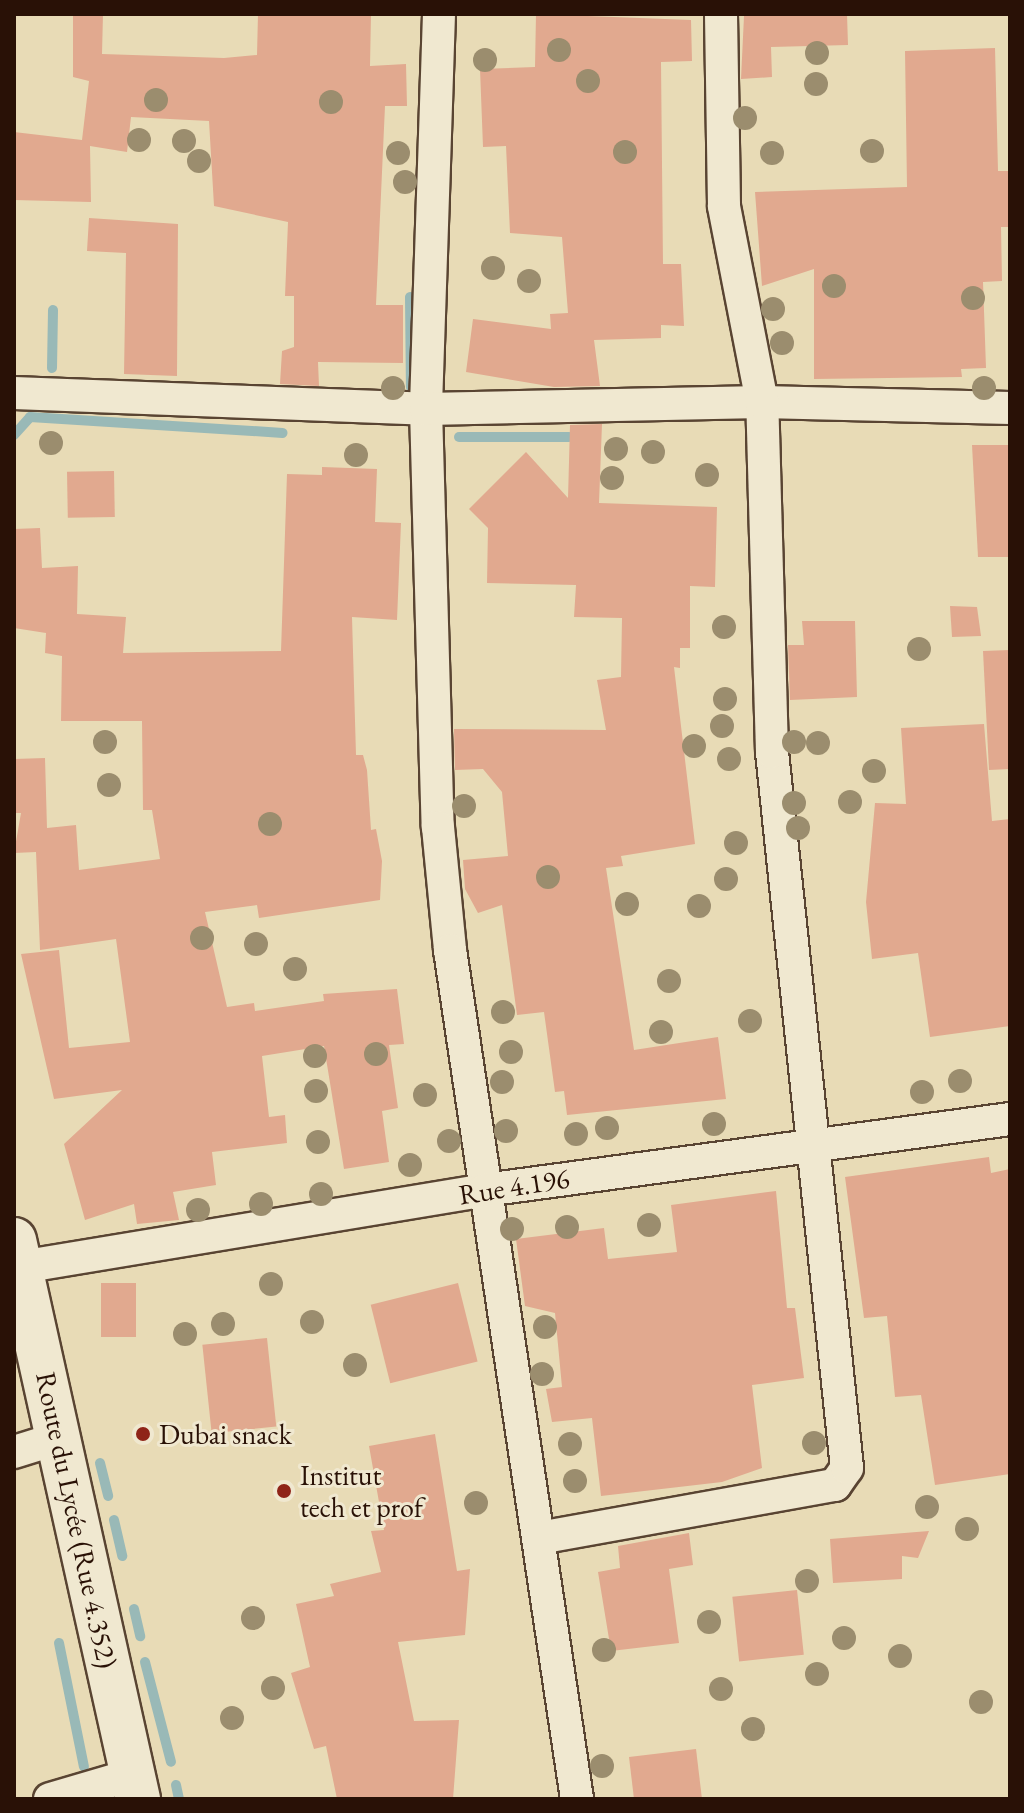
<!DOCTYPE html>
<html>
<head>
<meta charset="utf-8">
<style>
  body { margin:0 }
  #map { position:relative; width:1024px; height:1813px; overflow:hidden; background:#e8dbb6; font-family:"EB Garamond",serif }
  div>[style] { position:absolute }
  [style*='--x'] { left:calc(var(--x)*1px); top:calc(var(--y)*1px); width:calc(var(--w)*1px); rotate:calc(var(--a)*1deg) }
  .stream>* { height:10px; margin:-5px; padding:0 5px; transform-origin:5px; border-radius:5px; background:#99b9b7 }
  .building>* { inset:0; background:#e1a98f; transform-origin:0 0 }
  .roads { filter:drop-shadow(2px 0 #594432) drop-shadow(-2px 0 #594432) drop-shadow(0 2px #594432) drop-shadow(0 -2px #594432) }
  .street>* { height:32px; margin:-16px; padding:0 16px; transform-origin:16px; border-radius:16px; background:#f0e8d0 }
  .secondary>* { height:44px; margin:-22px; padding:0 22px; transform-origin:22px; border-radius:22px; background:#f0e8d0 }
  .trees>* { width:24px; height:24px; margin:-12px; border-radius:50%; background:#9b8d6e }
  .dots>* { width:22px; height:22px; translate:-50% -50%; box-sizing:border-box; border:4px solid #f0e8d0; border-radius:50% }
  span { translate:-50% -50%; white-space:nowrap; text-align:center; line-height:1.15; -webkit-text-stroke:6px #f0e8d0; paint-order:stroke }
  .street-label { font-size:28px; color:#291106 }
  .poi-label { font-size:28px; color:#291106 }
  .left { translate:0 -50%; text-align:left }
  .frame { position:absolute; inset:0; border:16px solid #291106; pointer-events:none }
</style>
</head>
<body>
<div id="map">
  <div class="stream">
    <i style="--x:410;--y:297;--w:90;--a:89.4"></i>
    <i style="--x:52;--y:368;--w:58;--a:-89"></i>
    <i style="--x:14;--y:435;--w:24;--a:-48"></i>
    <i style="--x:30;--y:417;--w:253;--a:3.6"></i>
    <i style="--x:459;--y:437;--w:110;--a:0"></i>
    <i style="--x:100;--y:1463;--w:34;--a:76"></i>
    <i style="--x:114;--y:1520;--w:37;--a:77"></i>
    <i style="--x:134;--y:1609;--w:28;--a:77"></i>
    <i style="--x:59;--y:1643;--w:126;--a:78.6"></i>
    <i style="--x:145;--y:1662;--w:103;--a:75.4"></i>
    <i style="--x:176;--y:1785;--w:14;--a:78"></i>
  </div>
  <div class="building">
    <i style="clip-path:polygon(73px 14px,103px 14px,102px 54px,224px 58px,257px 55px,258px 14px,371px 14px,370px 66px,406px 64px,407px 106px,385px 106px,376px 305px,403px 305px,403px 363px,318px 362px,319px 386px,280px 384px,282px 351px,294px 347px,294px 296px,285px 296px,288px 222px,214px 206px,209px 121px,131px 117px,127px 152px,90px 146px,91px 202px,14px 200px,14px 132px,82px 140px,89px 81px,73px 77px)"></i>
    <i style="clip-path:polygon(536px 14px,691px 20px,692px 61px,661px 62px,663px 264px,681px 264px,684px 326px,661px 325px,661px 338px,594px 340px,600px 386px,554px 387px,466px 372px,473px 319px,551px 329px,550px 314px,568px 313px,562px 237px,510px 233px,506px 146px,483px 147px,480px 69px,535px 67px)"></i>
    <i style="clip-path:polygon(847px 14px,848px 45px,771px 47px,772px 77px,741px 79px,744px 16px)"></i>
    <i style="clip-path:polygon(995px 48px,998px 171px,1010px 171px,1010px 227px,1001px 227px,1002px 281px,983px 282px,986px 368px,961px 369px,962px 377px,814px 379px,814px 269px,762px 286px,755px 192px,907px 187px,905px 51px)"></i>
    <i style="clip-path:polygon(89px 218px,178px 224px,177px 376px,124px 374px,126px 253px,87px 251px)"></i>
    <i style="clip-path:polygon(602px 424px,599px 503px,717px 507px,715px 587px,690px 586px,690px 648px,680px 648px,680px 668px,674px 667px,695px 844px,621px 856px,623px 866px,606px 868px,634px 1050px,718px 1037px,726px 1099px,567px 1115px,564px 1091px,555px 1092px,544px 1012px,517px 1015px,502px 905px,478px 913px,465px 889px,463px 860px,508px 856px,502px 792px,483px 769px,455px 770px,454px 729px,606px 730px,597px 680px,621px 677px,622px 618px,574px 617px,576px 585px,487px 583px,488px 528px,469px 509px,526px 452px,568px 498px,570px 425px)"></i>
    <i style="clip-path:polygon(972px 445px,1010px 445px,1010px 557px,978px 557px)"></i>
    <i style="clip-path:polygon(322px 467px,377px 469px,375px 522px,401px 523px,397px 620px,352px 617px,356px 755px,363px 755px,367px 770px,371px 830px,376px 829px,382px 861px,380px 900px,259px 918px,257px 905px,205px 912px,227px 1007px,254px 1003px,255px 1011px,324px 1001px,323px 994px,397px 989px,404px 1044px,389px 1045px,398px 1108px,382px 1111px,389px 1162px,344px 1169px,324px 1046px,262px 1056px,269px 1117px,285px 1115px,287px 1143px,212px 1152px,216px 1185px,173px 1192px,179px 1220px,137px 1224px,134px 1204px,85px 1220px,64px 1144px,122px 1090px,54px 1099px,21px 954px,59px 950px,69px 1048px,130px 1042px,116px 939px,40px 950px,36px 852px,14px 853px,21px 813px,14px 813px,14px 759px,45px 758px,47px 828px,76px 825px,79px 870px,160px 859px,152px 810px,143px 810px,142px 721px,61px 721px,62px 656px,45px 653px,46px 633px,14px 628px,14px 529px,40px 528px,42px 568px,78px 566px,77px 614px,126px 617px,123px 653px,281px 651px,287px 474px,322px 475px)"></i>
    <i style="left:114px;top:471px;width:46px;height:47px;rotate:89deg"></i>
    <i style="clip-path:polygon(950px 606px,977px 607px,981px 636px,952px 637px)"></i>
    <i style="clip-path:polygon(802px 621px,855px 621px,857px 697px,790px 700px,788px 645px,804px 645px)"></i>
    <i style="clip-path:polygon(1010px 650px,1010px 769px,989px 770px,983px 651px)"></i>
    <i style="clip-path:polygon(984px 724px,992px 821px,1010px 819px,1010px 1026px,930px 1037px,918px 953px,872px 959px,866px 902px,875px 803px,906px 804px,901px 728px)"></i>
    <i style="clip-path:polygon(989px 1157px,991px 1173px,1010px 1169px,1010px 1474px,935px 1485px,921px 1395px,895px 1397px,887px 1316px,864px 1318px,845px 1177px)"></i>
    <i style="clip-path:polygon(776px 1191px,787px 1308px,795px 1308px,804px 1378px,752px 1385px,762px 1468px,722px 1482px,601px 1496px,592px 1418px,552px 1422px,546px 1389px,562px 1387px,555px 1313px,525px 1306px,516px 1239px,604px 1228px,608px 1259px,677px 1252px,671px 1205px)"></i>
    <i style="left:101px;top:1283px;width:35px;height:54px"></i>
    <i style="left:458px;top:1283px;width:81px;height:90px;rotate:76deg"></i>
    <i style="left:267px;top:1338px;width:89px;height:65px;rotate:84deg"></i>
    <i style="clip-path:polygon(435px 1434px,457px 1571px,470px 1569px,465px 1635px,398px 1642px,414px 1721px,459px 1720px,453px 1799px,337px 1799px,326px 1746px,314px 1749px,291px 1673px,310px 1667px,296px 1604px,334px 1596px,330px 1584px,381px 1572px,371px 1531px,384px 1530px,369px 1446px)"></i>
    <i style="clip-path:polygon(929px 1531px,918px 1558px,902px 1556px,902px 1579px,833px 1583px,830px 1539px)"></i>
    <i style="clip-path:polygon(689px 1533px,693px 1565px,669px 1569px,679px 1643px,611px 1651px,598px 1572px,620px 1568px,618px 1546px)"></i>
    <i style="left:797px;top:1590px;width:65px;height:65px;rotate:84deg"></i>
    <i style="clip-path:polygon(696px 1749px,702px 1799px,634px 1799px,629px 1757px)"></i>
  </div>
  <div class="roads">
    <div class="street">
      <i style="--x:439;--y:14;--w:395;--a:91.9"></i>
      <i style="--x:426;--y:409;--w:418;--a:88.4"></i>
      <i style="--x:438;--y:827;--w:124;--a:84.4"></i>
      <i style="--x:450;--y:950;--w:858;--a:81.49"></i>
      <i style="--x:14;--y:393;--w:412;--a:2.2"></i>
      <i style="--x:426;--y:409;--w:336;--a:-1.2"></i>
      <i style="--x:762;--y:402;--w:248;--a:1.4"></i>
      <i style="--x:21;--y:1267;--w:470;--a:-9.4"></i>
      <i style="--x:485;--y:1190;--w:530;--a:-7.7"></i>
      <i style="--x:14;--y:1452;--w:47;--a:-17.3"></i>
      <i style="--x:539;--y:1538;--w:301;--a:-10.2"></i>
      <i style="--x:835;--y:1485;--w:21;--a:-55"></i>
      <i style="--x:847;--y:1468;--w:720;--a:-95.98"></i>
      <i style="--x:772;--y:752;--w:350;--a:-91.6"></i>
      <i style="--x:762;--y:402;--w:200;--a:-101"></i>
      <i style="--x:724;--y:206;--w:192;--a:-90.9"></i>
      <i style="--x:50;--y:1799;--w:85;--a:-16.3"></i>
    </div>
    <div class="secondary">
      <i style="--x:14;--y:1240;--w:573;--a:77.49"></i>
    </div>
  </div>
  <div class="trees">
    <i style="left:559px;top:50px"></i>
    <i style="left:817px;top:53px"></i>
    <i style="left:485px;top:60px"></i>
    <i style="left:588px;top:81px"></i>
    <i style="left:816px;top:84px"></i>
    <i style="left:156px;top:100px"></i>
    <i style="left:331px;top:102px"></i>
    <i style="left:745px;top:118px"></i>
    <i style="left:139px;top:140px"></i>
    <i style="left:184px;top:141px"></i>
    <i style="left:872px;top:151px"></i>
    <i style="left:625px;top:152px"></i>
    <i style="left:398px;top:153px"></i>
    <i style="left:772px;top:153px"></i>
    <i style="left:199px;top:161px"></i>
    <i style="left:405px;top:182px"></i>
    <i style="left:493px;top:268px"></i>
    <i style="left:529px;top:281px"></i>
    <i style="left:834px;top:286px"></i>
    <i style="left:973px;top:298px"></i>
    <i style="left:773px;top:309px"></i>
    <i style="left:782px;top:343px"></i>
    <i style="left:393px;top:388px"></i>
    <i style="left:984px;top:388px"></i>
    <i style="left:51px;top:443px"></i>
    <i style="left:616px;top:449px"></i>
    <i style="left:653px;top:452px"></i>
    <i style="left:356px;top:455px"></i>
    <i style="left:707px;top:475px"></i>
    <i style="left:612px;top:478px"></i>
    <i style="left:724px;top:627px"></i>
    <i style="left:919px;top:649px"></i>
    <i style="left:725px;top:699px"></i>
    <i style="left:722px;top:726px"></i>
    <i style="left:105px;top:742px"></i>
    <i style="left:794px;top:742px"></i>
    <i style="left:818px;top:743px"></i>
    <i style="left:694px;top:746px"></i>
    <i style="left:729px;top:759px"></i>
    <i style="left:874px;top:771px"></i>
    <i style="left:109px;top:785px"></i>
    <i style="left:850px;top:802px"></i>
    <i style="left:794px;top:803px"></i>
    <i style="left:464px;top:806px"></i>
    <i style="left:270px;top:824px"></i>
    <i style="left:798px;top:828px"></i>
    <i style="left:736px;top:843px"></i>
    <i style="left:548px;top:877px"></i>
    <i style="left:726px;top:879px"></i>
    <i style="left:627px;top:904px"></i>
    <i style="left:699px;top:906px"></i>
    <i style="left:202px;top:938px"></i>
    <i style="left:256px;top:944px"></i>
    <i style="left:295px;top:969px"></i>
    <i style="left:669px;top:981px"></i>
    <i style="left:503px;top:1012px"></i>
    <i style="left:750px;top:1021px"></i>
    <i style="left:661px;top:1032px"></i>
    <i style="left:511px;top:1052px"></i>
    <i style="left:376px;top:1054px"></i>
    <i style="left:315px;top:1056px"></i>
    <i style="left:960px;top:1081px"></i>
    <i style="left:502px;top:1082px"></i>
    <i style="left:316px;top:1091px"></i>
    <i style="left:922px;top:1092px"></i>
    <i style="left:425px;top:1095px"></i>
    <i style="left:714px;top:1124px"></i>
    <i style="left:607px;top:1128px"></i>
    <i style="left:506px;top:1131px"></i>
    <i style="left:576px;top:1134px"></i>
    <i style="left:449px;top:1141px"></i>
    <i style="left:318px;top:1142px"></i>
    <i style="left:410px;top:1165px"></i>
    <i style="left:321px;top:1194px"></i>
    <i style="left:261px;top:1204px"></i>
    <i style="left:198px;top:1210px"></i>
    <i style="left:649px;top:1225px"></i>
    <i style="left:567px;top:1227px"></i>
    <i style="left:512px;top:1229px"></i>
    <i style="left:271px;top:1284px"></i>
    <i style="left:312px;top:1322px"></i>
    <i style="left:223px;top:1324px"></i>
    <i style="left:545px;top:1327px"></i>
    <i style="left:185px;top:1334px"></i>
    <i style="left:355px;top:1365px"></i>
    <i style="left:542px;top:1374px"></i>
    <i style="left:814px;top:1443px"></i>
    <i style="left:570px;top:1444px"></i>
    <i style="left:575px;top:1481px"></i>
    <i style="left:476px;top:1503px"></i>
    <i style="left:927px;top:1507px"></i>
    <i style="left:967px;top:1529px"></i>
    <i style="left:807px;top:1581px"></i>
    <i style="left:253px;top:1618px"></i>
    <i style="left:709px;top:1622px"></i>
    <i style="left:844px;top:1638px"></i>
    <i style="left:604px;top:1650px"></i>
    <i style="left:900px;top:1656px"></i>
    <i style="left:817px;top:1674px"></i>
    <i style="left:273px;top:1688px"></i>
    <i style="left:721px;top:1689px"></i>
    <i style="left:981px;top:1702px"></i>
    <i style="left:232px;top:1718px"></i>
    <i style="left:753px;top:1729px"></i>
    <i style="left:602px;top:1766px"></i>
  </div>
  <div class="dots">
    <i style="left:143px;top:1434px;background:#8f2418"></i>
    <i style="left:284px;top:1491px;background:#8f2418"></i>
  </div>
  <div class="street-label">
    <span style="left:514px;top:1186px;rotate:-9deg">Rue 4.196</span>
    <span style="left:77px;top:1520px;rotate:78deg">Route du Lycée (Rue 4.352)</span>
  </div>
  <div class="poi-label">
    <span class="left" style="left:159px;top:1434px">Dubai snack</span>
    <span class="left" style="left:300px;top:1491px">Institut<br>tech et prof</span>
  </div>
  <div class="frame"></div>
</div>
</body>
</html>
